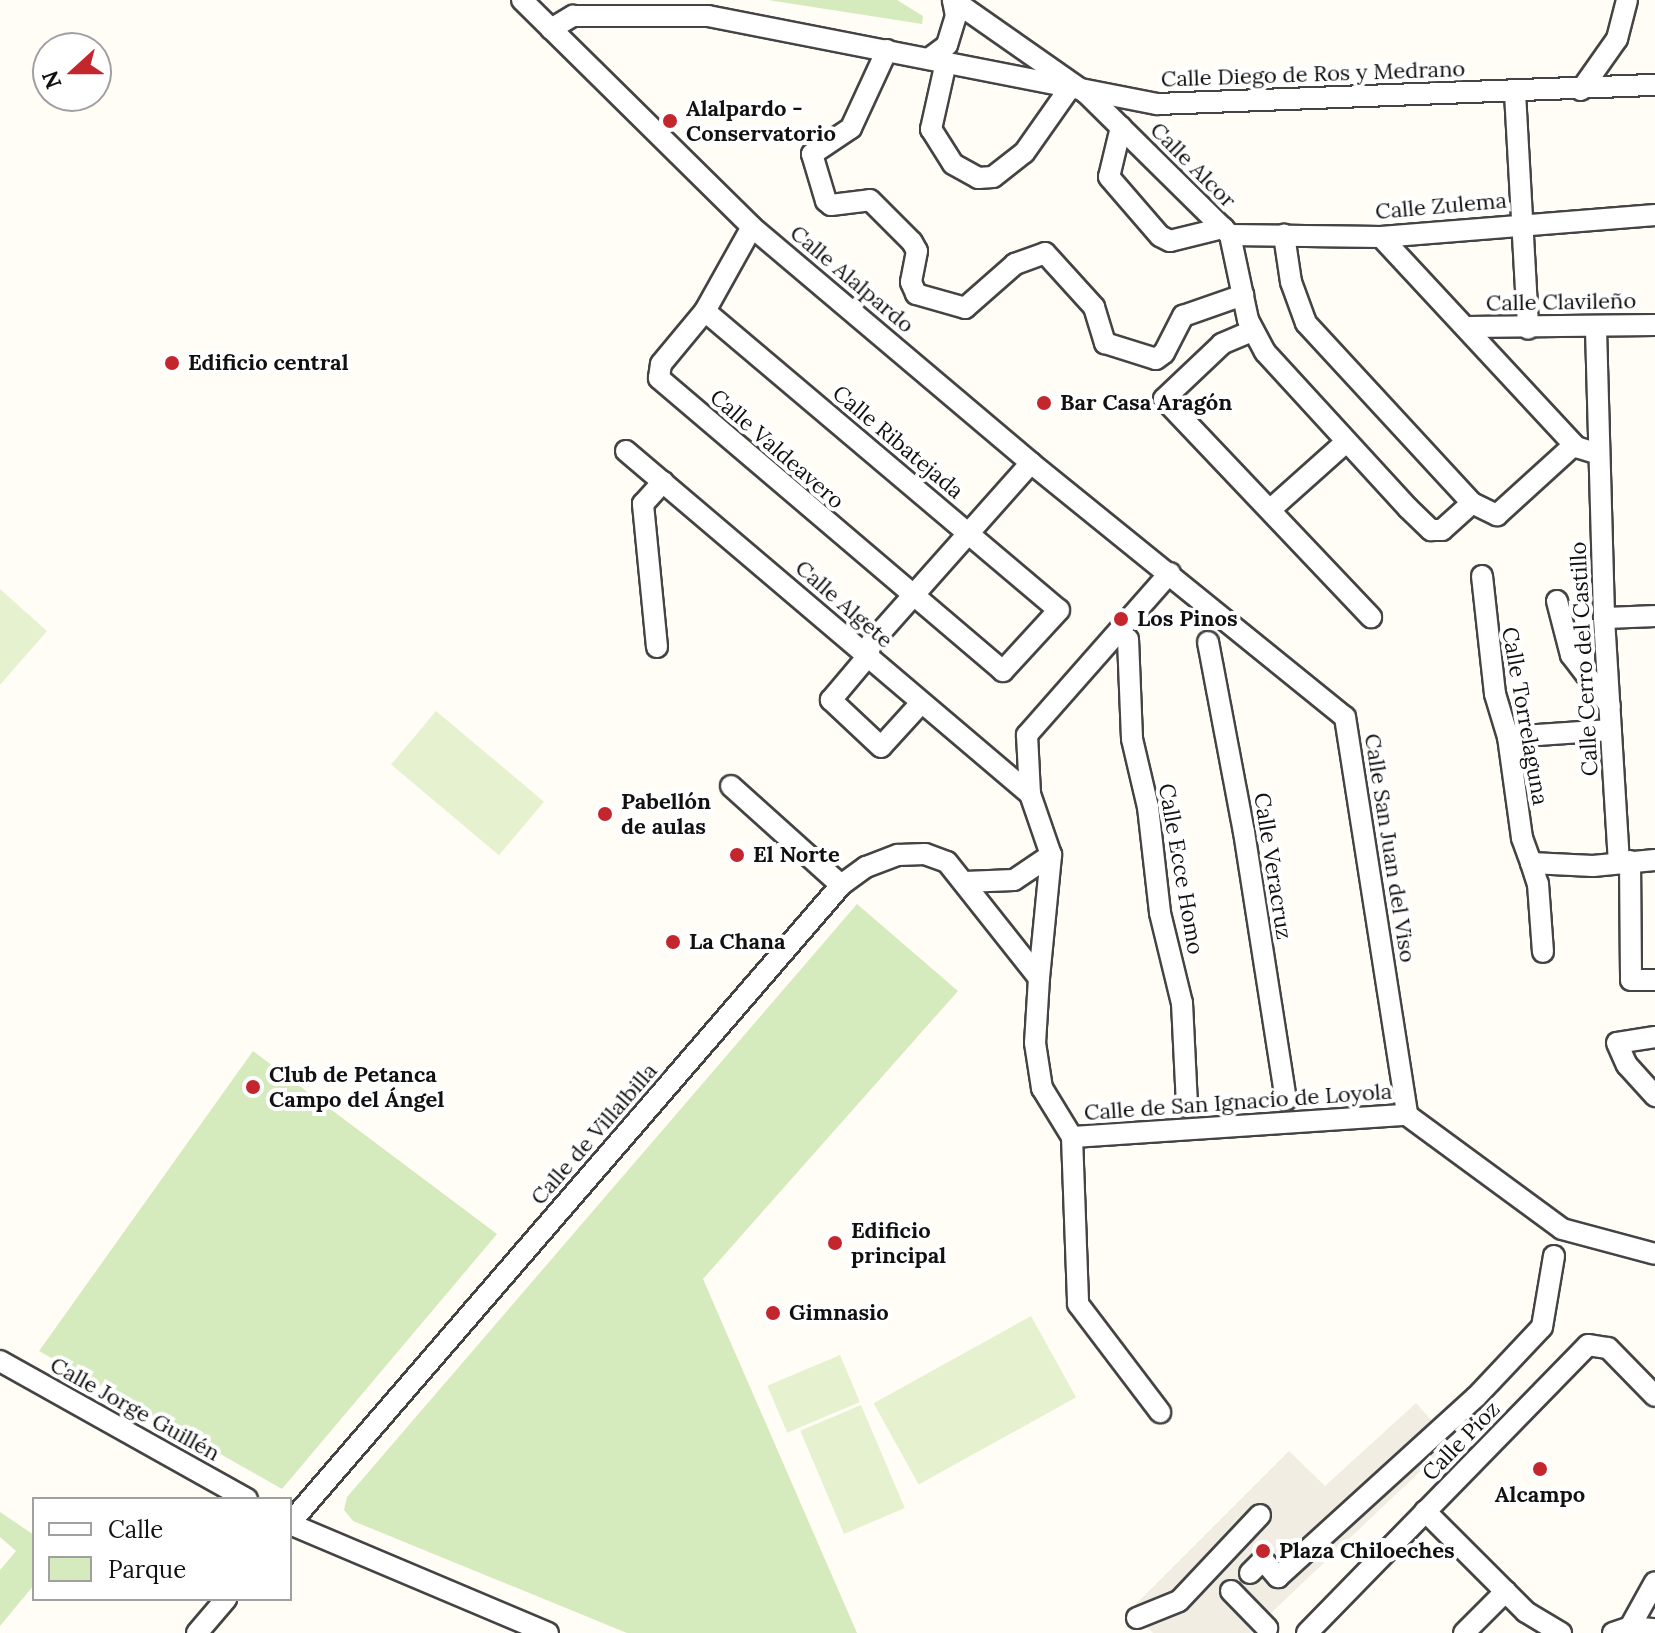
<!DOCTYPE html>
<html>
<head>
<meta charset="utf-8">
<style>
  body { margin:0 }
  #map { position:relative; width:1655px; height:1633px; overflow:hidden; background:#fffdf5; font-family:Lora,serif }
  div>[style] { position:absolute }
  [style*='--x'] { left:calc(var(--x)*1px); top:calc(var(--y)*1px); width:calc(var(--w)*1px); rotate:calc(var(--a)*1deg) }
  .green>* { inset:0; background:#d5ebbd }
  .pitch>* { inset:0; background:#e6f2cf; transform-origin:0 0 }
  .plaza>* { inset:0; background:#f1ede2 }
  .roads { filter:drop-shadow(2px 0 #444) drop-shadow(-2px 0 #444) drop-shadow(0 2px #444) drop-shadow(0 -2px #444) }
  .street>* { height:20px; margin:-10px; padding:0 10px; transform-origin:10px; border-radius:10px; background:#fff }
  .dots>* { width:22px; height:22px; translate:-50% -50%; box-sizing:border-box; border:4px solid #fff; border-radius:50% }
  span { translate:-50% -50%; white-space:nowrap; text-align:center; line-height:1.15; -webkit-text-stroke:8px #fff; paint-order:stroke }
  .street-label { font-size:22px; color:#111 }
  .poi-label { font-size:22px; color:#111; font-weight:700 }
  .left { translate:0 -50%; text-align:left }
  .legend { position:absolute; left:32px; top:1497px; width:260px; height:104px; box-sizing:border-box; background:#fff; border:2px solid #a0a0a0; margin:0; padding:10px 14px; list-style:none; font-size:24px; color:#111 }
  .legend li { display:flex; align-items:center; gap:16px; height:40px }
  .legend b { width:40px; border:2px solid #a0a0a0 }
  .north { position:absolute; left:32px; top:32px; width:80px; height:80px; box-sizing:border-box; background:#fff; border:2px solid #a0a0a0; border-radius:50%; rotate:249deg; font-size:22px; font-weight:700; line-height:32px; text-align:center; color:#111 }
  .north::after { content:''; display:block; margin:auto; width:28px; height:36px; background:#c4262e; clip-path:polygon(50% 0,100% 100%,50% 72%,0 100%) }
</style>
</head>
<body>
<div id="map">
  <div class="green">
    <i style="clip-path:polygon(768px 0,897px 0,923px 16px,922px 24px)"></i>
    <i style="clip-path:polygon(857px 904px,958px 991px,703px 1279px,857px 1633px,627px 1633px,353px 1521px,344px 1510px,347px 1497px)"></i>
    <i style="clip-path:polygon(253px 1051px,497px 1234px,282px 1489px,39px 1351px)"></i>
    <i style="clip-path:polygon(0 1512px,34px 1535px,34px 1585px,0 1626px,0 1570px,16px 1551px,0 1537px)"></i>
  </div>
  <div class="pitch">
    <i style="clip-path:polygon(0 589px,47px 631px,0 685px)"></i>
    <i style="left:436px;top:711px;width:141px;height:70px;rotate:40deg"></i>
    <i style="left:1031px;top:1316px;width:93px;height:180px;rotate:61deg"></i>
    <i style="left:840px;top:1355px;width:51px;height:79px;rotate:67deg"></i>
    <i style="left:861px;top:1405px;width:112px;height:66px;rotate:67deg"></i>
  </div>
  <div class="plaza">
    <i style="clip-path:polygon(1416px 1403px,1451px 1442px,1250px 1633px,1153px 1633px,1130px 1610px,1289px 1451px,1325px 1486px)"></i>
  </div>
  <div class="roads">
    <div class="street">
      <i style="--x:522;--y:0;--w:323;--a:44.6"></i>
      <i style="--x:752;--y:227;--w:365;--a:40.2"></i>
      <i style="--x:1031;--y:463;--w:404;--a:39"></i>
      <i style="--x:1345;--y:717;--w:403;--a:81.1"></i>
      <i style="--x:953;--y:0;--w:162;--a:35"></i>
      <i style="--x:1086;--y:93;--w:202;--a:44.6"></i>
      <i style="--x:1230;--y:235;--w:87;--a:78"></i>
      <i style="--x:1248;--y:320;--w:36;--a:62"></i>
      <i style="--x:1265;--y:352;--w:212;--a:47.5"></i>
      <i style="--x:1408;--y:508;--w:32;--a:44"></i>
      <i style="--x:1431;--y:530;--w:11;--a:0"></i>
      <i style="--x:1442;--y:530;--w:40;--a:-42"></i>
      <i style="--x:1472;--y:503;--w:245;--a:-132.7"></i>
      <i style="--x:1306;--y:323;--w:44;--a:-110.1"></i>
      <i style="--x:1291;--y:282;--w:48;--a:-98.5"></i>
      <i style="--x:551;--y:29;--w:26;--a:-31"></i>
      <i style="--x:573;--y:16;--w:135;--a:0"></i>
      <i style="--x:708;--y:16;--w:458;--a:11.1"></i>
      <i style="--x:1157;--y:104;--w:498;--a:-2.2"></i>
      <i style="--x:887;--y:50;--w:86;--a:114.8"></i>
      <i style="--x:851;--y:128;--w:47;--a:146.3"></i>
      <i style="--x:812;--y:154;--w:49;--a:73.4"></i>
      <i style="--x:826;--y:201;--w:6;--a:39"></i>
      <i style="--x:831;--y:205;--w:39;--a:-7"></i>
      <i style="--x:870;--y:200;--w:59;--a:45"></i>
      <i style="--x:912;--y:242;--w:10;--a:61"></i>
      <i style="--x:917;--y:251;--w:32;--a:101"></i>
      <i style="--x:911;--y:282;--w:13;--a:67"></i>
      <i style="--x:916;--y:294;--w:51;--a:15.9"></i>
      <i style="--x:965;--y:308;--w:67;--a:-41.3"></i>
      <i style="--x:1015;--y:264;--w:32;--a:-20"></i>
      <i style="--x:1045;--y:253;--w:73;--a:47.8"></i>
      <i style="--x:1094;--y:307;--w:38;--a:73"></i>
      <i style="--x:1105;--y:343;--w:53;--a:17.4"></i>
      <i style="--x:1156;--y:359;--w:10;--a:-37"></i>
      <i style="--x:1164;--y:353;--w:42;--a:-62.8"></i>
      <i style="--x:1183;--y:316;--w:64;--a:-19.3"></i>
      <i style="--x:930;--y:58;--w:21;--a:-37"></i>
      <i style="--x:947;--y:45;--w:30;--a:-73"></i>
      <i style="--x:956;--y:16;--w:16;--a:-101"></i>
      <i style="--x:946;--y:62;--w:69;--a:102.6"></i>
      <i style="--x:931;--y:129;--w:41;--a:57.8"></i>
      <i style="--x:953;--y:164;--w:29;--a:29"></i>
      <i style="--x:978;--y:178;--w:15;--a:-4"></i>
      <i style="--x:993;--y:177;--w:39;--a:-38"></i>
      <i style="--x:1024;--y:153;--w:78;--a:-54.9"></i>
      <i style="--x:1581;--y:90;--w:62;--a:-54.8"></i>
      <i style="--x:1617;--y:39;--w:40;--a:-75.6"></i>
      <i style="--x:1515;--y:93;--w:236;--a:86.8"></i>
      <i style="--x:1121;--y:127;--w:51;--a:103.5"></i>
      <i style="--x:1109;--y:177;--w:78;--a:49.2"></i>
      <i style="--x:1160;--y:236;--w:11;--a:27"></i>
      <i style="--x:1170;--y:241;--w:55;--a:-13.8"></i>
      <i style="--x:1230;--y:235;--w:151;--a:0.8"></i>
      <i style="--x:1381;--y:237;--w:275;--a:-4.6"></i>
      <i style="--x:1381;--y:237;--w:287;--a:47.1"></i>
      <i style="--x:1576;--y:447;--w:24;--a:17"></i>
      <i style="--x:705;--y:311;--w:463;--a:40.2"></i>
      <i style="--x:1059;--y:610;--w:83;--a:132.6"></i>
      <i style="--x:1003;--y:671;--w:452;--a:-139.6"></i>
      <i style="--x:659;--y:378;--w:14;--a:-82"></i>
      <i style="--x:661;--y:364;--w:69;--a:-50.3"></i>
      <i style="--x:705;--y:311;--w:96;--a:-60.8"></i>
      <i style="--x:1467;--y:327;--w:188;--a:-0.6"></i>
      <i style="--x:1596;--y:329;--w:289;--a:88.4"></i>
      <i style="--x:1604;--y:618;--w:243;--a:86.5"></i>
      <i style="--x:1252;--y:331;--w:33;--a:157"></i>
      <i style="--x:1222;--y:344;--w:80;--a:136.5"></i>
      <i style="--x:1164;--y:399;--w:301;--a:46.5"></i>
      <i style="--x:626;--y:451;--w:530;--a:40.33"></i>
      <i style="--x:1472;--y:503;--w:28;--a:26"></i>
      <i style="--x:1497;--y:515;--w:104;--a:-42.3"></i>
      <i style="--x:1271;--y:509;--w:101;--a:-41.8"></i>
      <i style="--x:1482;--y:576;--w:119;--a:83.7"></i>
      <i style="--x:1495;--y:694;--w:45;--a:73.2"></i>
      <i style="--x:1508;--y:737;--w:102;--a:82.1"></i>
      <i style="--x:1522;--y:838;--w:27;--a:70"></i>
      <i style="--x:1531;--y:863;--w:62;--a:2.8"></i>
      <i style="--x:1593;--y:866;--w:62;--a:-5.5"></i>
      <i style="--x:1557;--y:601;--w:56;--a:75.5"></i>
      <i style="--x:1571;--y:655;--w:64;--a:52.6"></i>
      <i style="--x:1604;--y:618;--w:51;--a:-2.2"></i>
      <i style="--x:1128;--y:639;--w:100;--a:87.7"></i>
      <i style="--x:1132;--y:739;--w:70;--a:76.8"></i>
      <i style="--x:1148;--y:807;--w:107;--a:83.5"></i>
      <i style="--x:1160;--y:913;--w:93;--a:76.3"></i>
      <i style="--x:1182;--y:1003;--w:104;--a:87.2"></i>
      <i style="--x:1208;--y:642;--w:193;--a:79.3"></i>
      <i style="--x:1244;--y:832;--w:271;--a:81.1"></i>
      <i style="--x:657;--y:647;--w:144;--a:-95.6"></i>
      <i style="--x:643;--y:504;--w:30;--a:-48"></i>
      <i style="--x:921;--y:703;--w:59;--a:132.3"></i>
      <i style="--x:881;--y:747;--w:69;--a:-136.8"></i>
      <i style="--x:831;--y:700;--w:57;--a:-49.9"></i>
      <i style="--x:868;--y:656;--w:13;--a:-77"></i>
      <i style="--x:871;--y:643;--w:241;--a:-48.4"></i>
      <i style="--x:1508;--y:737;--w:103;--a:-3.9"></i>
      <i style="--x:731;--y:786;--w:148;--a:42"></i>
      <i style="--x:1630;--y:861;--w:119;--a:89.5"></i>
      <i style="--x:1631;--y:980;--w:24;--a:0"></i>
      <i style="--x:1531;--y:863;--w:22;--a:72"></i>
      <i style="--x:1538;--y:884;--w:68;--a:85.8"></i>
      <i style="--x:965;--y:882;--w:49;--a:-2.3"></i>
      <i style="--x:1014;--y:880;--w:45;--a:-34"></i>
      <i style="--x:1051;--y:855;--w:65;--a:-109"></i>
      <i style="--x:1030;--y:794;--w:59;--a:-92.9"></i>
      <i style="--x:1027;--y:735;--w:216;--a:-48.6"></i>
      <i style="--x:1039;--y:978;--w:124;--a:-84.4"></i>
      <i style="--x:1655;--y:1037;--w:38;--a:171"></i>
      <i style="--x:1617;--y:1043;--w:24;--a:66"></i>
      <i style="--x:1627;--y:1065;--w:42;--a:47.9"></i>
      <i style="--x:1072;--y:1137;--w:336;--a:-3.8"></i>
      <i style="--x:1407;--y:1115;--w:192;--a:36.3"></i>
      <i style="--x:1562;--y:1229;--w:96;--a:15"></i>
      <i style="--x:1072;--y:1137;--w:167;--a:87.9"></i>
      <i style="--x:1078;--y:1304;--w:136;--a:52.8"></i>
      <i style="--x:0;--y:1361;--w:283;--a:29.2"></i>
      <i style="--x:1425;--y:1511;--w:143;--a:45"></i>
      <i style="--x:1526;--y:1612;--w:41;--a:31"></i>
      <i style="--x:290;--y:1523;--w:843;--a:-49.18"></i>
      <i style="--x:841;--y:885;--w:31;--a:-36"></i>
      <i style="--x:866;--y:867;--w:34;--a:-21"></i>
      <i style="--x:898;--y:855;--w:27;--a:-2"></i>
      <i style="--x:925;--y:854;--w:23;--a:20"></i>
      <i style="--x:947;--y:862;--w:148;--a:51.6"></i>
      <i style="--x:1039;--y:978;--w:65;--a:93.5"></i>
      <i style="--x:1035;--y:1043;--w:46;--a:81.2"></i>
      <i style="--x:1042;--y:1088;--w:57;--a:58.5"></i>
      <i style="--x:290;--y:1524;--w:280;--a:22.9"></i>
      <i style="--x:1250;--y:1573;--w:18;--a:-45"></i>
      <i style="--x:1263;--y:1560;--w:23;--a:49"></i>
      <i style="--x:1278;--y:1577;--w:268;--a:-42.3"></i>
      <i style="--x:1476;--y:1397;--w:96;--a:-46.7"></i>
      <i style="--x:1542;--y:1327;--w:72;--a:-80.4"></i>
      <i style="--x:1231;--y:1591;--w:52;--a:45.8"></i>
      <i style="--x:1137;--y:1618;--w:45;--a:-22"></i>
      <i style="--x:1179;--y:1601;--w:118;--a:-46.7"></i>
      <i style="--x:1630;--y:1627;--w:51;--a:-60.9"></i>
      <i style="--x:197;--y:1633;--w:45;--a:-49.5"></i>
      <i style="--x:1307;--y:1633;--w:402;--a:-45.7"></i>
      <i style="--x:1588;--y:1345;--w:20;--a:9"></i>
      <i style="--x:1608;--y:1348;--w:67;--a:45.6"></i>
      <i style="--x:1464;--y:1633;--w:59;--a:-45"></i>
      <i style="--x:1613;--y:1633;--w:18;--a:-19"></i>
      <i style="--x:1630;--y:1627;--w:25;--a:5"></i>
    </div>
  </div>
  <div class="dots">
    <i style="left:670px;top:121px;background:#c4262e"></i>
    <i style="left:172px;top:363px;background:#c4262e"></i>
    <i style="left:1044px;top:403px;background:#c4262e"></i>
    <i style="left:1121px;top:619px;background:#c4262e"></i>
    <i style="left:605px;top:814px;background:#c4262e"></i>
    <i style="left:737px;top:855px;background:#c4262e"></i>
    <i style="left:673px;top:942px;background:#c4262e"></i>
    <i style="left:253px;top:1087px;background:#c4262e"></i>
    <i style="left:835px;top:1243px;background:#c4262e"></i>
    <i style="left:773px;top:1313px;background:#c4262e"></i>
    <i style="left:1540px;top:1469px;background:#c4262e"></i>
    <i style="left:1263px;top:1551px;background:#c4262e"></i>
  </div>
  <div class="street-label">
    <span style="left:1313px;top:74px;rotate:-2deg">Calle Diego de Ros y Medrano</span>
    <span style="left:1193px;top:165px;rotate:45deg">Calle Alcor</span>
    <span style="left:1441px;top:206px;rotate:-5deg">Calle Zulema</span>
    <span style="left:852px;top:279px;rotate:40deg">Calle Alalpardo</span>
    <span style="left:1561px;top:302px;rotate:-1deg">Calle Clavileño</span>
    <span style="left:898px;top:442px;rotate:40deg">Calle Ribatejada</span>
    <span style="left:777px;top:449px;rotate:41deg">Calle Valdeavero</span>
    <span style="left:844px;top:604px;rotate:41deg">Calle Algete</span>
    <span style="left:1584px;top:659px;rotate:-93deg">Calle Cerro del Castillo</span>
    <span style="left:1525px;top:716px;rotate:80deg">Calle Torrelaguna</span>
    <span style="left:1390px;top:848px;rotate:81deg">Calle San Juan del Viso</span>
    <span style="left:1273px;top:866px;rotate:81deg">Calle Veracruz</span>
    <span style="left:1181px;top:869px;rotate:80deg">Calle Ecce Homo</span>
    <span style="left:1238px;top:1102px;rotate:-4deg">Calle de San Ignacio de Loyola</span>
    <span style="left:594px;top:1134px;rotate:-49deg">Calle de Villalbilla</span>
    <span style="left:135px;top:1409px;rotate:29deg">Calle Jorge Guillén</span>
    <span style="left:1461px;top:1441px;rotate:-46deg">Calle Pioz</span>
  </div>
  <div class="poi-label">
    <span class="left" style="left:686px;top:121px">Alalpardo -<br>Conservatorio</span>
    <span class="left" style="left:188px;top:363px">Edificio central</span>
    <span class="left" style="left:1060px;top:403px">Bar Casa Aragón</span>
    <span class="left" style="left:1137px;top:619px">Los Pinos</span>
    <span class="left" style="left:621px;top:814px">Pabellón<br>de aulas</span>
    <span class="left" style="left:753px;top:855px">El Norte</span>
    <span class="left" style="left:689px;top:942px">La Chana</span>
    <span class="left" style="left:269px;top:1087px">Club de Petanca<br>Campo del Ángel</span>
    <span class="left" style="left:851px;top:1243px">Edificio<br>principal</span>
    <span class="left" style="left:789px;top:1313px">Gimnasio</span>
    <span style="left:1540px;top:1495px">Alcampo</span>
    <span class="left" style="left:1279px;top:1551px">Plaza Chiloeches</span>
  </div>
  <ul class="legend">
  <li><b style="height:10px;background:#fff"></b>Calle</li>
  <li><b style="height:22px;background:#d5ebbd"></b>Parque</li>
  </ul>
  <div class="north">N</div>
</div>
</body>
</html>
